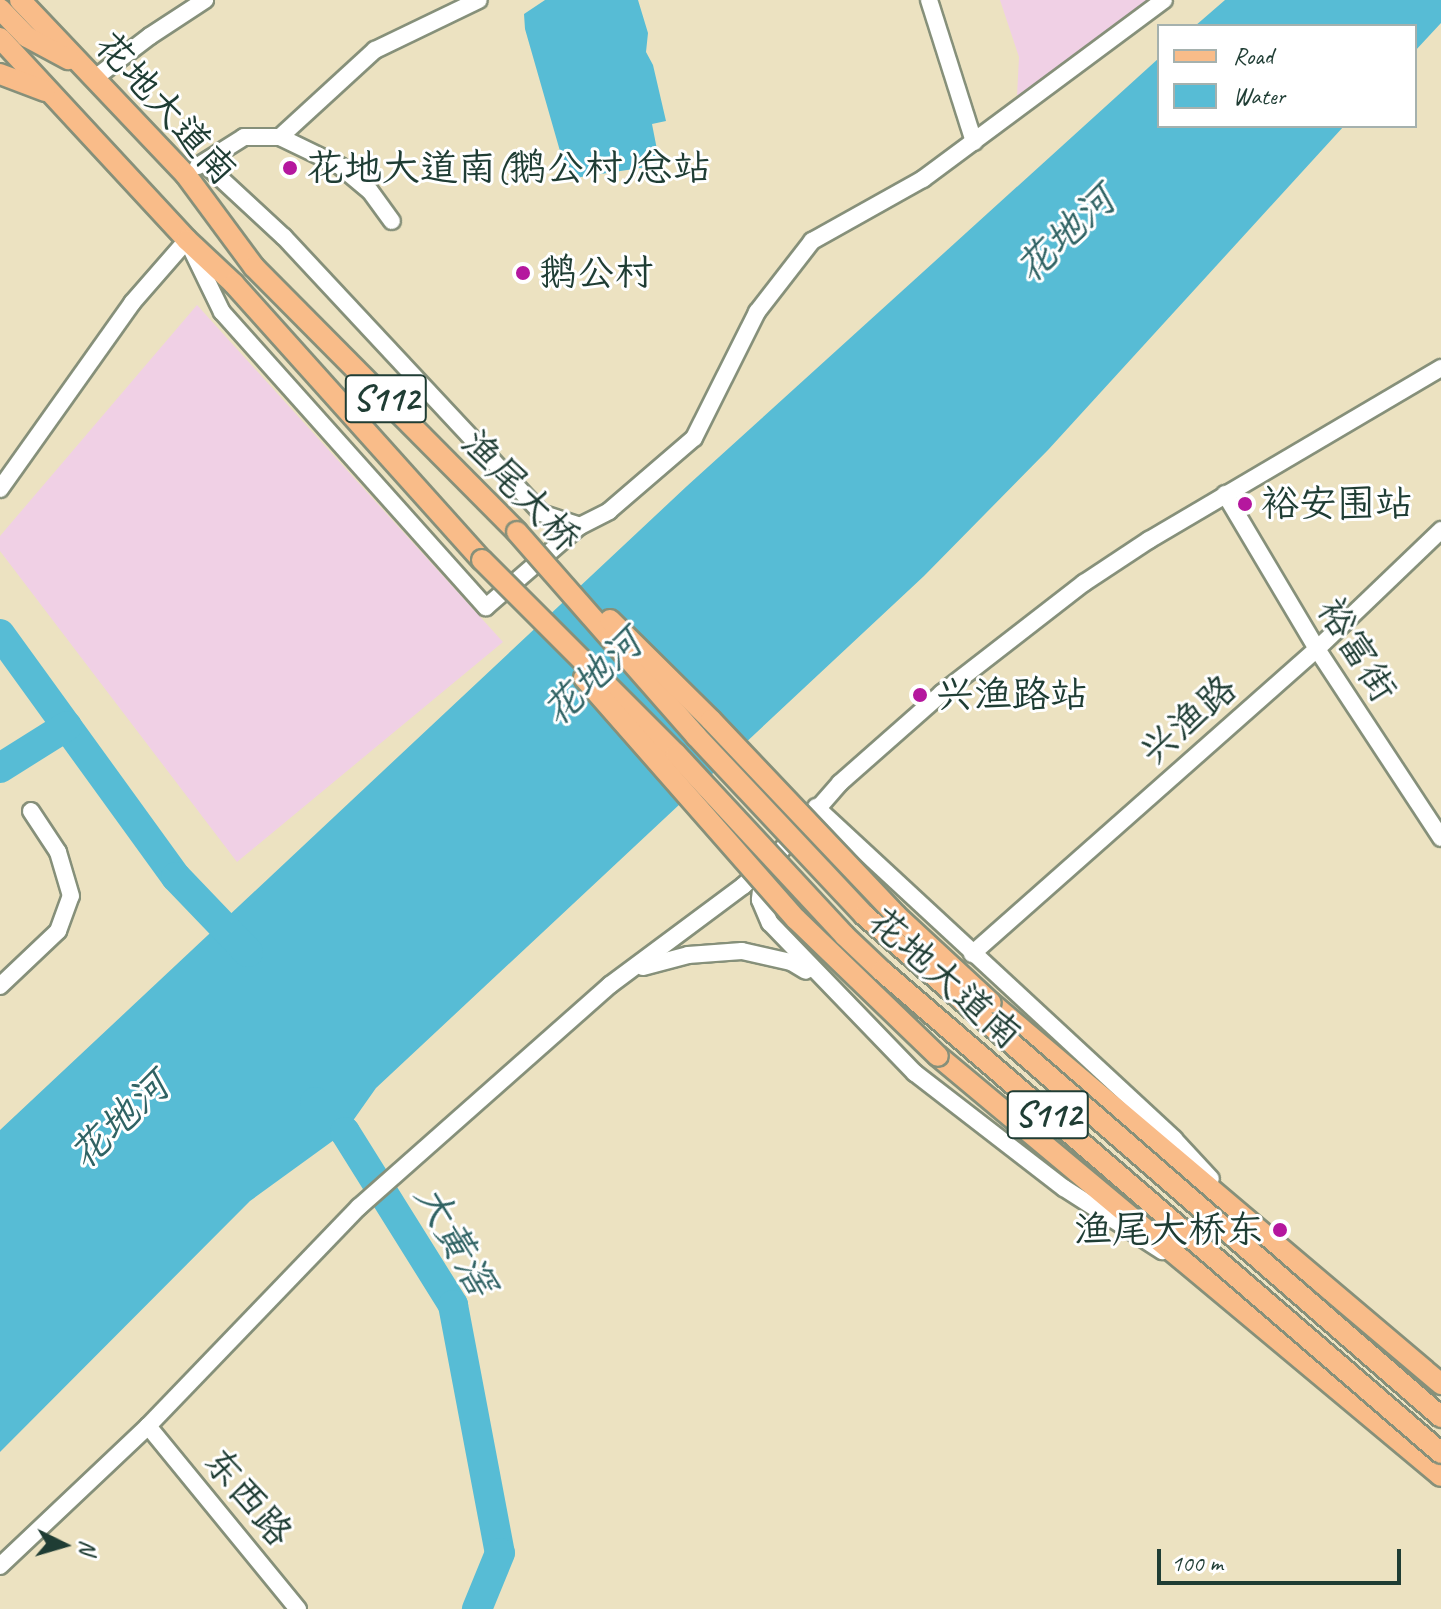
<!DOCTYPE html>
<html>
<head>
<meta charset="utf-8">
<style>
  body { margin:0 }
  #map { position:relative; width:1441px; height:1609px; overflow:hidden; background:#ece2c1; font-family:Caveat,"LXGW WenKai TC",sans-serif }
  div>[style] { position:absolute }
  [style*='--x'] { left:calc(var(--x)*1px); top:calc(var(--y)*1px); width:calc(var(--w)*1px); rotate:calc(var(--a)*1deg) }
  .built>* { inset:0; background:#f0d0e5 }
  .water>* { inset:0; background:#57bcd5 }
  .river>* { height:30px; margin:-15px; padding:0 15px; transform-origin:15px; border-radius:15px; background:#57bcd5 }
  .roads { filter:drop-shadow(2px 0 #86907a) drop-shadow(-2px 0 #86907a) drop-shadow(0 2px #86907a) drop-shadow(0 -2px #86907a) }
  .minor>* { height:16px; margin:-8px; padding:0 8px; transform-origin:8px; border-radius:8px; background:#fff }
  .major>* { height:20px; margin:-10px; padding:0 10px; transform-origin:10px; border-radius:10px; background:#f9bc89 }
  .bridges { filter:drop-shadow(2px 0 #86907a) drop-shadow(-2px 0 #86907a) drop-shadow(0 2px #86907a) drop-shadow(0 -2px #86907a) }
  .major-bridge>* { height:20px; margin:-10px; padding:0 10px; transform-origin:10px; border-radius:10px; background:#f9bc89 }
  .dots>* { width:22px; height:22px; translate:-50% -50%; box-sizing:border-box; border:4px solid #fff; border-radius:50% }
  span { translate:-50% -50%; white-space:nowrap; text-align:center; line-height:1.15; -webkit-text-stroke:6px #fff; paint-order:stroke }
  .shield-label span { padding:2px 6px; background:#fff; border:2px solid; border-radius:6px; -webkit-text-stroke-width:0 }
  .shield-label { font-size:36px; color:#1f3d34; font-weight:700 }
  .street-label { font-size:38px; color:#1f3d34 }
  .poi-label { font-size:38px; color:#1f3d34 }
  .left { translate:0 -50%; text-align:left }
  .right { translate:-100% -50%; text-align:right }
  .water-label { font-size:40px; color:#306364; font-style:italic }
  .legend { position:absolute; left:1157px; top:24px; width:260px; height:104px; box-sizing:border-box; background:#fff; border:2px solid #a5b1ae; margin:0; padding:10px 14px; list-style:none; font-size:24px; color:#1f3d34 }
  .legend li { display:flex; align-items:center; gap:16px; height:40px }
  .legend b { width:40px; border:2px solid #a5b1ae }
  .north { position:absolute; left:24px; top:1505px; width:80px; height:80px; -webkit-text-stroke:6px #fff; paint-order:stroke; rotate:95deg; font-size:22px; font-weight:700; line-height:32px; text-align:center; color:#1f3d34 }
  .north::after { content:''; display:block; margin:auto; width:28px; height:36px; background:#1f3d34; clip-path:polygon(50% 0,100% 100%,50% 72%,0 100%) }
  .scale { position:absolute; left:1157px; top:1549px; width:244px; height:36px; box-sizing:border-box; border:4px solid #1f3d34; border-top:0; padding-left:10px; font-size:24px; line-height:28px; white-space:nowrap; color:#1f3d34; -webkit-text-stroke:6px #fff; paint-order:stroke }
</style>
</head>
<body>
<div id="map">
  <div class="built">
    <i style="clip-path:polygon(1000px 0,1150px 0,1017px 96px,1019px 57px)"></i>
    <i style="clip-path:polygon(197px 305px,503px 642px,237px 862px,0 551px,0 536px)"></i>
  </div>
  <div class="water">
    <i style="clip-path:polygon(545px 0,638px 0,648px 33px,646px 52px,653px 65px,666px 121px,652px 124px,660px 165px,568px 179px,525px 29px,524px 14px)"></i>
    <i style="clip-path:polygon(1225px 0,1441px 0,1441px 23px,1415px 51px,1415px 26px,1195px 26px)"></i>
    <i style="clip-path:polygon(1159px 58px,1159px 126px,1344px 126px,1048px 450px,924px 576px,376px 1088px,345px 1132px,250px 1201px,0 1452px,0 1130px,687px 486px)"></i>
  </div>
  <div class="river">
    <i style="--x:0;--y:634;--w:300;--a:54.1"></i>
    <i style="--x:176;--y:877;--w:104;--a:46.2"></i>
    <i style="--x:0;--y:768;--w:79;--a:-32.1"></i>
    <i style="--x:315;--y:1102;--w:42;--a:45"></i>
    <i style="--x:345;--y:1132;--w:204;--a:58"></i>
    <i style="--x:453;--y:1305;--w:252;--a:79.3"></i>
    <i style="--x:500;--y:1553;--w:61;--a:112.3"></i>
  </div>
  <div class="roads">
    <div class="minor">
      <i style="--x:929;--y:0;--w:149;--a:72.4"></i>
      <i style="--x:95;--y:78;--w:69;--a:-37.4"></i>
      <i style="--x:150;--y:36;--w:66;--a:-33.2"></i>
      <i style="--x:280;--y:137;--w:129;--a:-42.5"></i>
      <i style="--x:375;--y:50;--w:115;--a:-25.7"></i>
      <i style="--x:204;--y:163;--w:109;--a:42.8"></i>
      <i style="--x:284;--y:237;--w:377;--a:47"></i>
      <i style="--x:541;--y:513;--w:41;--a:18.4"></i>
      <i style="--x:580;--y:526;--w:33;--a:-27"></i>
      <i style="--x:609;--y:511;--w:112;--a:-40.7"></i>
      <i style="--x:694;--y:438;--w:141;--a:-63.4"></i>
      <i style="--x:757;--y:312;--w:90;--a:-52.2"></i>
      <i style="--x:812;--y:241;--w:127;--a:-29.2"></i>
      <i style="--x:923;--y:179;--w:300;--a:-36.6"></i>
      <i style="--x:198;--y:166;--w:54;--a:-32.2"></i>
      <i style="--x:244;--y:137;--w:36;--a:0"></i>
      <i style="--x:280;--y:137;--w:67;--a:25.8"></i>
      <i style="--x:340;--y:166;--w:39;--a:40"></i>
      <i style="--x:370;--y:191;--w:37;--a:54"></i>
      <i style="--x:0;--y:489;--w:228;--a:-54.6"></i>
      <i style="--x:132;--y:303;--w:84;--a:-48.9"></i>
      <i style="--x:187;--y:240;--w:80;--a:64.1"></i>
      <i style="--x:222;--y:312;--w:396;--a:48.2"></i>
      <i style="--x:486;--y:607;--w:124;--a:-40.8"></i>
      <i style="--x:1225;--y:494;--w:180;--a:59.3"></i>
      <i style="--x:1317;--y:649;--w:226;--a:56.7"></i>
      <i style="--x:816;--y:807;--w:488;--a:42.8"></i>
      <i style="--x:1174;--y:1139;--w:54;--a:47.2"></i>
      <i style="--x:763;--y:874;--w:26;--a:97"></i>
      <i style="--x:760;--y:900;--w:25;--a:67"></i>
      <i style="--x:770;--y:923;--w:209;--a:46"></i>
      <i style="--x:915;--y:1073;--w:188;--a:37.7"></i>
      <i style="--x:1064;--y:1188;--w:117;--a:32.7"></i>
      <i style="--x:972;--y:954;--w:460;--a:-41.5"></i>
      <i style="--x:1317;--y:649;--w:172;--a:-43.8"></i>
      <i style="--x:643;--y:967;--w:47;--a:-14.9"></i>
      <i style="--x:688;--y:955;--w:54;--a:-4.2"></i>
      <i style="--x:742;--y:951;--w:50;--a:12.7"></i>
      <i style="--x:791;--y:962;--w:17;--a:31"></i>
      <i style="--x:0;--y:986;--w:80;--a:-43.5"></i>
      <i style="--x:58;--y:931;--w:37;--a:-70"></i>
      <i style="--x:71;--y:896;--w:46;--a:-106.5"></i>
      <i style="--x:58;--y:852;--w:49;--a:-123.4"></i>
      <i style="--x:148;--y:1426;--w:237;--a:50.7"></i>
      <i style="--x:0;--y:1566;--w:204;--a:-43.4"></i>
      <i style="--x:148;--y:1426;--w:304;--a:-46.1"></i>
      <i style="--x:359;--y:1207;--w:335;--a:-41.5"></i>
      <i style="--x:610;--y:985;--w:166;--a:-36.7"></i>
      <i style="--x:743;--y:886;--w:47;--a:-42.4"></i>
      <i style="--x:778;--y:854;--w:94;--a:-48.9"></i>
      <i style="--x:840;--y:783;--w:136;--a:-41.4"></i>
      <i style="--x:942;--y:693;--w:180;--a:-37.8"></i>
      <i style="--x:1084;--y:583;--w:78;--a:-33.5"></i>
      <i style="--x:1149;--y:540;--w:339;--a:-30.5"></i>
    </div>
    <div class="major">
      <i style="--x:20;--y:0;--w:241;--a:46.5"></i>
      <i style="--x:186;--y:175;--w:114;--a:53.5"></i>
      <i style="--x:254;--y:267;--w:373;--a:45.2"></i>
      <i style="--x:0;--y:9;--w:39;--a:46"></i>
      <i style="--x:27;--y:37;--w:47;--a:28.2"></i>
      <i style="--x:0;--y:38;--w:275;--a:47.2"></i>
      <i style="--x:187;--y:240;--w:64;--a:43.1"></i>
      <i style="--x:234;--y:284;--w:371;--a:48.1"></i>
      <i style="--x:0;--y:74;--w:48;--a:20.7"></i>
      <i style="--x:991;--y:1003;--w:590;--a:40.25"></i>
      <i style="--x:938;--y:1056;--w:655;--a:39.86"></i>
    </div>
  </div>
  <div class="bridges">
    <div class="major-bridge">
      <i style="--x:517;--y:532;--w:271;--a:48.7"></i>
      <i style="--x:696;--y:736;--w:245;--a:46.8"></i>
      <i style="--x:864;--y:915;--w:765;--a:41.02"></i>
      <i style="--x:482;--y:560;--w:274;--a:45"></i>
      <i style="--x:676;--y:754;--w:247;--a:47.1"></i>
      <i style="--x:844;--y:935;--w:52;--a:43.5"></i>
      <i style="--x:882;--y:971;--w:738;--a:40.77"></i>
      <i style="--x:610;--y:620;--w:142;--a:44.7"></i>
      <i style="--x:711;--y:720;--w:269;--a:46.5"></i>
      <i style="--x:896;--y:915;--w:129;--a:42.8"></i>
      <i style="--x:584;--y:678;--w:321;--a:48.7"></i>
      <i style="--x:796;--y:919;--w:197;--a:44"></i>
    </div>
  </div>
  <div class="dots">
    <i style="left:290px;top:168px;background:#b5179e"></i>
    <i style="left:523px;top:273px;background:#b5179e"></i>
    <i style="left:1245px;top:504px;background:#b5179e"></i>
    <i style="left:920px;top:695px;background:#b5179e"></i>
    <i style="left:1280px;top:1230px;background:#b5179e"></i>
  </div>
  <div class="shield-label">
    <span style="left:386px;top:399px">S112</span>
    <span style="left:1048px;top:1115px">S112</span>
  </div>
  <div class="street-label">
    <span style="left:166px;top:108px;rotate:48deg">花地大道南</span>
    <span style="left:521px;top:491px;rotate:46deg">渔尾大桥</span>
    <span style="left:1357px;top:650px;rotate:58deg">裕富街</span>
    <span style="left:1188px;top:720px;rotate:-41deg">兴渔路</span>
    <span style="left:945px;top:978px;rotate:42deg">花地大道南</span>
    <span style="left:248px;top:1497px;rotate:50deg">东西路</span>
  </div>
  <div class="poi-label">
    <span class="left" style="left:306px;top:168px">花地大道南(鹅公村)总站</span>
    <span class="left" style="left:539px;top:273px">鹅公村</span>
    <span class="left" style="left:1261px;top:504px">裕安围站</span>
    <span class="left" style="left:936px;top:695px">兴渔路站</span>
    <span class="right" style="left:1264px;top:1230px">渔尾大桥东</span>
  </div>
  <div class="water-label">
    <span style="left:1065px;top:234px;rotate:-43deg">花地河</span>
    <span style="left:592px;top:677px;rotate:-43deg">花地河</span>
    <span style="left:119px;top:1120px;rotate:-43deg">花地河</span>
    <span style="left:455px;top:1240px;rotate:61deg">大黄滘</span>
  </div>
  <ul class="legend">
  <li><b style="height:10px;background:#f9bc89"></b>Road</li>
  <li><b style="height:22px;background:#57bcd5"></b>Water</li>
  </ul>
  <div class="north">N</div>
  <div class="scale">100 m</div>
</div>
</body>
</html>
